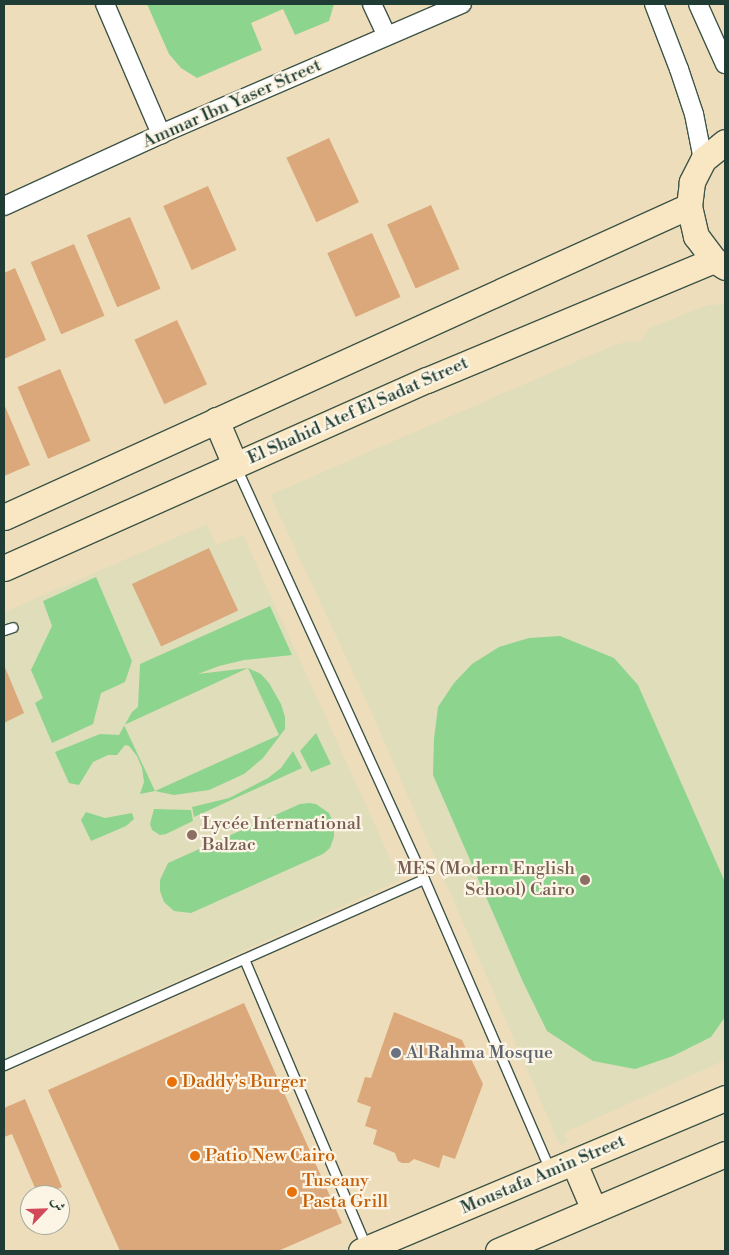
<!DOCTYPE html>
<html>
<head>
<meta charset="utf-8">
<style>
  body { margin:0 }
  #map { position:relative; width:729px; height:1255px; overflow:hidden; background:#edb; font-family:"Libre Bodoni",Amiri,serif }
  div>[style] { position:absolute }
  [style*='--x'] { left:calc(var(--x)*1px); top:calc(var(--y)*1px); width:calc(var(--w)*1px); rotate:calc(var(--a)*1deg) }
  .built>* { inset:0; background:#e0ddbb }
  .green>* { inset:0; background:#8dd48e }
  .building>* { inset:0; background:#daa87a; transform-origin:0 0 }
  .roads { filter:drop-shadow(1px 0 #3e5548) drop-shadow(-1px 0 #3e5548) drop-shadow(0 1px #3e5548) drop-shadow(0 -1px #3e5548) }
  .lane>* { height:9px; margin:-4.5px; padding:0 4.5px; transform-origin:4.5px; border-radius:4.5px; background:#fff }
  .street>* { height:18px; margin:-9px; padding:0 9px; transform-origin:9px; border-radius:9px; background:#fff }
  .secondary>* { height:25px; margin:-12.5px; padding:0 12.5px; transform-origin:12.5px; border-radius:12.5px; background:#f9e7c3 }
  .dots>* { width:14px; height:14px; translate:-50% -50%; box-sizing:border-box; border:2px solid #fcf5e5; border-radius:50% }
  span { translate:-50% -50%; white-space:nowrap; text-align:center; line-height:1.15; -webkit-text-stroke:4.5px #fcf5e5; paint-order:stroke }
  .street-label { font-size:18px; color:#1f3d34 }
  .education-label { font-size:18px; color:#785e54 }
  .left { translate:0 -50%; text-align:left }
  .right { translate:-100% -50%; text-align:right }
  .worship-label { font-size:18px; color:#5b616d }
  .food-label { font-size:18px; color:#c56008 }
  .frame { position:absolute; inset:0; border:5px solid #1f3d34; pointer-events:none }
  .north { position:absolute; left:20px; top:1185px; width:50px; height:50px; box-sizing:border-box; background:#fcf5e5; border:1px solid #a4ab9e; border-radius:50%; rotate:66deg; font-size:14px; font-weight:700; line-height:20px; text-align:center; color:#1f3d34 }
  .north::after { content:''; display:block; margin:auto; width:18px; height:22px; background:#d1495b; clip-path:polygon(50% 0,100% 100%,50% 72%,0 100%) }
</style>
</head>
<body>
<div id="map">
  <div class="built">
    <i style="clip-path:polygon(725px 304px,725px 1060px,564px 1133px,568px 1142px,560px 1145px,366px 700px,270px 495px,614px 345px,631px 341px,640px 342px,649px 328px,708px 305px)"></i>
    <i style="clip-path:polygon(207px 524px,216px 545px,243px 535px,400px 880px,4px 1059px,4px 612px)"></i>
  </div>
  <div class="green">
    <i style="clip-path:polygon(147px 4px,334px 4px,329px 21px,295px 35px,283px 9px,251px 23px,262px 50px,197px 78px,181px 68px,169px 54px)"></i>
    <i style="clip-path:polygon(96px 577px,132px 661px,125px 682px,101px 693px,93px 724px,52px 743px,35px 703px,43px 698px,31px 670px,52px 626px,43px 601px)"></i>
    <i style="clip-path:polygon(evenodd,270px 606px,292px 655px,244px 660px,219px 666px,198px 674px,248px 668px,261px 674px,269px 683px,281px 704px,285px 717px,285px 729px,263px 758px,244px 774px,209px 790px,174px 795px,155px 791px,140px 794px,144px 782px,142px 768px,137px 756px,129px 746px,125px 745px,117px 755px,108px 755px,93px 762px,79px 785px,69px 783px,55px 752px,100px 734px,119px 735px,132px 712px,138px 707px,140px 664px,270px 606px,248px 668px,279px 735px,155px 791px,124px 725px,248px 668px)"></i>
    <i style="clip-path:polygon(560px 636px,614px 658px,638px 685px,725px 882px,725px 1017px,711px 1037px,673px 1056px,635px 1069px,593px 1061px,547px 1031px,523px 982px,433px 775px,434px 739px,438px 707px,454px 683px,472px 664px,499px 647px,529px 638px)"></i>
    <i style="clip-path:polygon(316px 733px,331px 764px,311px 772px,300px 751px)"></i>
    <i style="clip-path:polygon(293px 751px,302px 768px,194px 817px,192px 807px,229px 798px,268px 778px,281px 768px)"></i>
    <i style="clip-path:polygon(309px 803px,316px 804px,329px 813px,334px 824px,334px 837px,330px 848px,323px 854px,191px 913px,174px 911px,164px 902px,160px 891px,160px 880px,168px 863px,300px 804px)"></i>
    <i style="clip-path:polygon(154px 809px,191px 810px,193px 821px,166px 834px,160px 835px,152px 830px,150px 824px)"></i>
    <i style="clip-path:polygon(86px 812px,105px 818px,132px 813px,134px 819px,126px 826px,91px 841px,81px 820px)"></i>
  </div>
  <div class="building">
    <i style="left:329px;top:138px;width:71px;height:47px;rotate:65deg"></i>
    <i style="left:208px;top:186px;width:70px;height:49px;rotate:66deg"></i>
    <i style="left:431px;top:205px;width:70px;height:48px;rotate:66deg"></i>
    <i style="left:130px;top:217px;width:78px;height:47px;rotate:67deg"></i>
    <i style="left:372px;top:233px;width:70px;height:49px;rotate:66deg"></i>
    <i style="left:74px;top:244px;width:78px;height:47px;rotate:67deg"></i>
    <i style="clip-path:polygon(15px 268px,46px 340px,4px 359px,4px 273px)"></i>
    <i style="left:177px;top:320px;width:71px;height:47px;rotate:65deg"></i>
    <i style="left:60px;top:369px;width:78px;height:46px;rotate:67deg"></i>
    <i style="clip-path:polygon(4px 404px,30px 465px,4px 476px)"></i>
    <i style="left:209px;top:548px;width:69px;height:85px;rotate:65deg"></i>
    <i style="clip-path:polygon(4px 665px,24px 713px,4px 723px)"></i>
    <i style="clip-path:polygon(244px 1003px,342px 1223px,278px 1251px,120px 1251px,48px 1090px)"></i>
    <i style="clip-path:polygon(394px 1012px,462px 1040px,483px 1084px,455px 1159px,443px 1155px,439px 1168px,414px 1159px,409px 1163px,402px 1163px,398px 1161px,395px 1153px,373px 1144px,377px 1130px,365px 1126px,371px 1107px,357px 1102px,365px 1077px,371px 1078px)"></i>
    <i style="clip-path:polygon(25px 1099px,62px 1187px,43px 1195px,38px 1195px,12px 1134px,4px 1137px,4px 1108px)"></i>
  </div>
  <div class="roads">
    <div class="lane">
      <i style="--x:236;--y:467;--w:453;--a:65.5"></i>
      <i style="--x:424;--y:879;--w:317;--a:66.6"></i>
      <i style="--x:4;--y:630;--w:9;--a:-18"></i>
      <i style="--x:244;--y:959;--w:312;--a:67"></i>
      <i style="--x:4;--y:1065;--w:459;--a:-23.9"></i>
    </div>
    <div class="street">
      <i style="--x:105;--y:4;--w:142;--a:66.7"></i>
      <i style="--x:372;--y:4;--w:35;--a:65"></i>
      <i style="--x:654;--y:4;--w:70;--a:69"></i>
      <i style="--x:679;--y:69;--w:47;--a:71.6"></i>
      <i style="--x:694;--y:114;--w:47;--a:78.9"></i>
      <i style="--x:698;--y:4;--w:66;--a:65.8"></i>
      <i style="--x:4;--y:206;--w:173;--a:-24.6"></i>
      <i style="--x:161;--y:134;--w:328;--a:-23.4"></i>
    </div>
    <div class="secondary">
      <i style="--x:725;--y:142;--w:28;--a:141"></i>
      <i style="--x:703;--y:160;--w:25;--a:117"></i>
      <i style="--x:692;--y:182;--w:24;--a:97"></i>
      <i style="--x:689;--y:206;--w:31;--a:77"></i>
      <i style="--x:696;--y:236;--w:30;--a:53"></i>
      <i style="--x:714;--y:260;--w:13;--a:32"></i>
      <i style="--x:216;--y:420;--w:49;--a:67.1"></i>
      <i style="--x:4;--y:517;--w:752;--a:-24.42"></i>
      <i style="--x:4;--y:568;--w:463;--a:-24"></i>
      <i style="--x:427;--y:380;--w:311;--a:-22.7"></i>
      <i style="--x:574;--y:1163;--w:51;--a:66.9"></i>
      <i style="--x:361;--y:1251;--w:395;--a:-22.8"></i>
      <i style="--x:498;--y:1251;--w:247;--a:-23.1"></i>
    </div>
  </div>
  <div class="dots">
    <i style="left:192px;top:835px;background:#8d6e63"></i>
    <i style="left:585px;top:880px;background:#8d6e63"></i>
    <i style="left:396px;top:1053px;background:#6b7280"></i>
    <i style="left:172px;top:1082px;background:#e8710a"></i>
    <i style="left:195px;top:1156px;background:#e8710a"></i>
    <i style="left:292px;top:1192px;background:#e8710a"></i>
  </div>
  <div class="street-label">
    <span style="left:232px;top:104px;rotate:-24deg">Ammar Ibn Yaser Street</span>
    <span style="left:358px;top:411px;rotate:-24deg">El Shahid Atef El Sadat Street</span>
    <span style="left:543px;top:1175px;rotate:-23deg">Moustafa Amin Street</span>
  </div>
  <div class="education-label">
    <span class="left" style="left:202px;top:835px">Lycée International<br>Balzac</span>
    <span class="right" style="left:575px;top:880px">MES (Modern English<br>School) Cairo</span>
  </div>
  <div class="worship-label">
    <span class="left" style="left:406px;top:1053px">Al Rahma Mosque</span>
  </div>
  <div class="food-label">
    <span class="left" style="left:182px;top:1082px">Daddy's Burger</span>
    <span class="left" style="left:205px;top:1156px">Patio New Cairo</span>
    <span class="left" style="left:302px;top:1192px">Tuscany<br>Pasta Grill</span>
  </div>
  <div class="frame"></div>
  <div class="north">ش</div>
</div>
</body>
</html>
